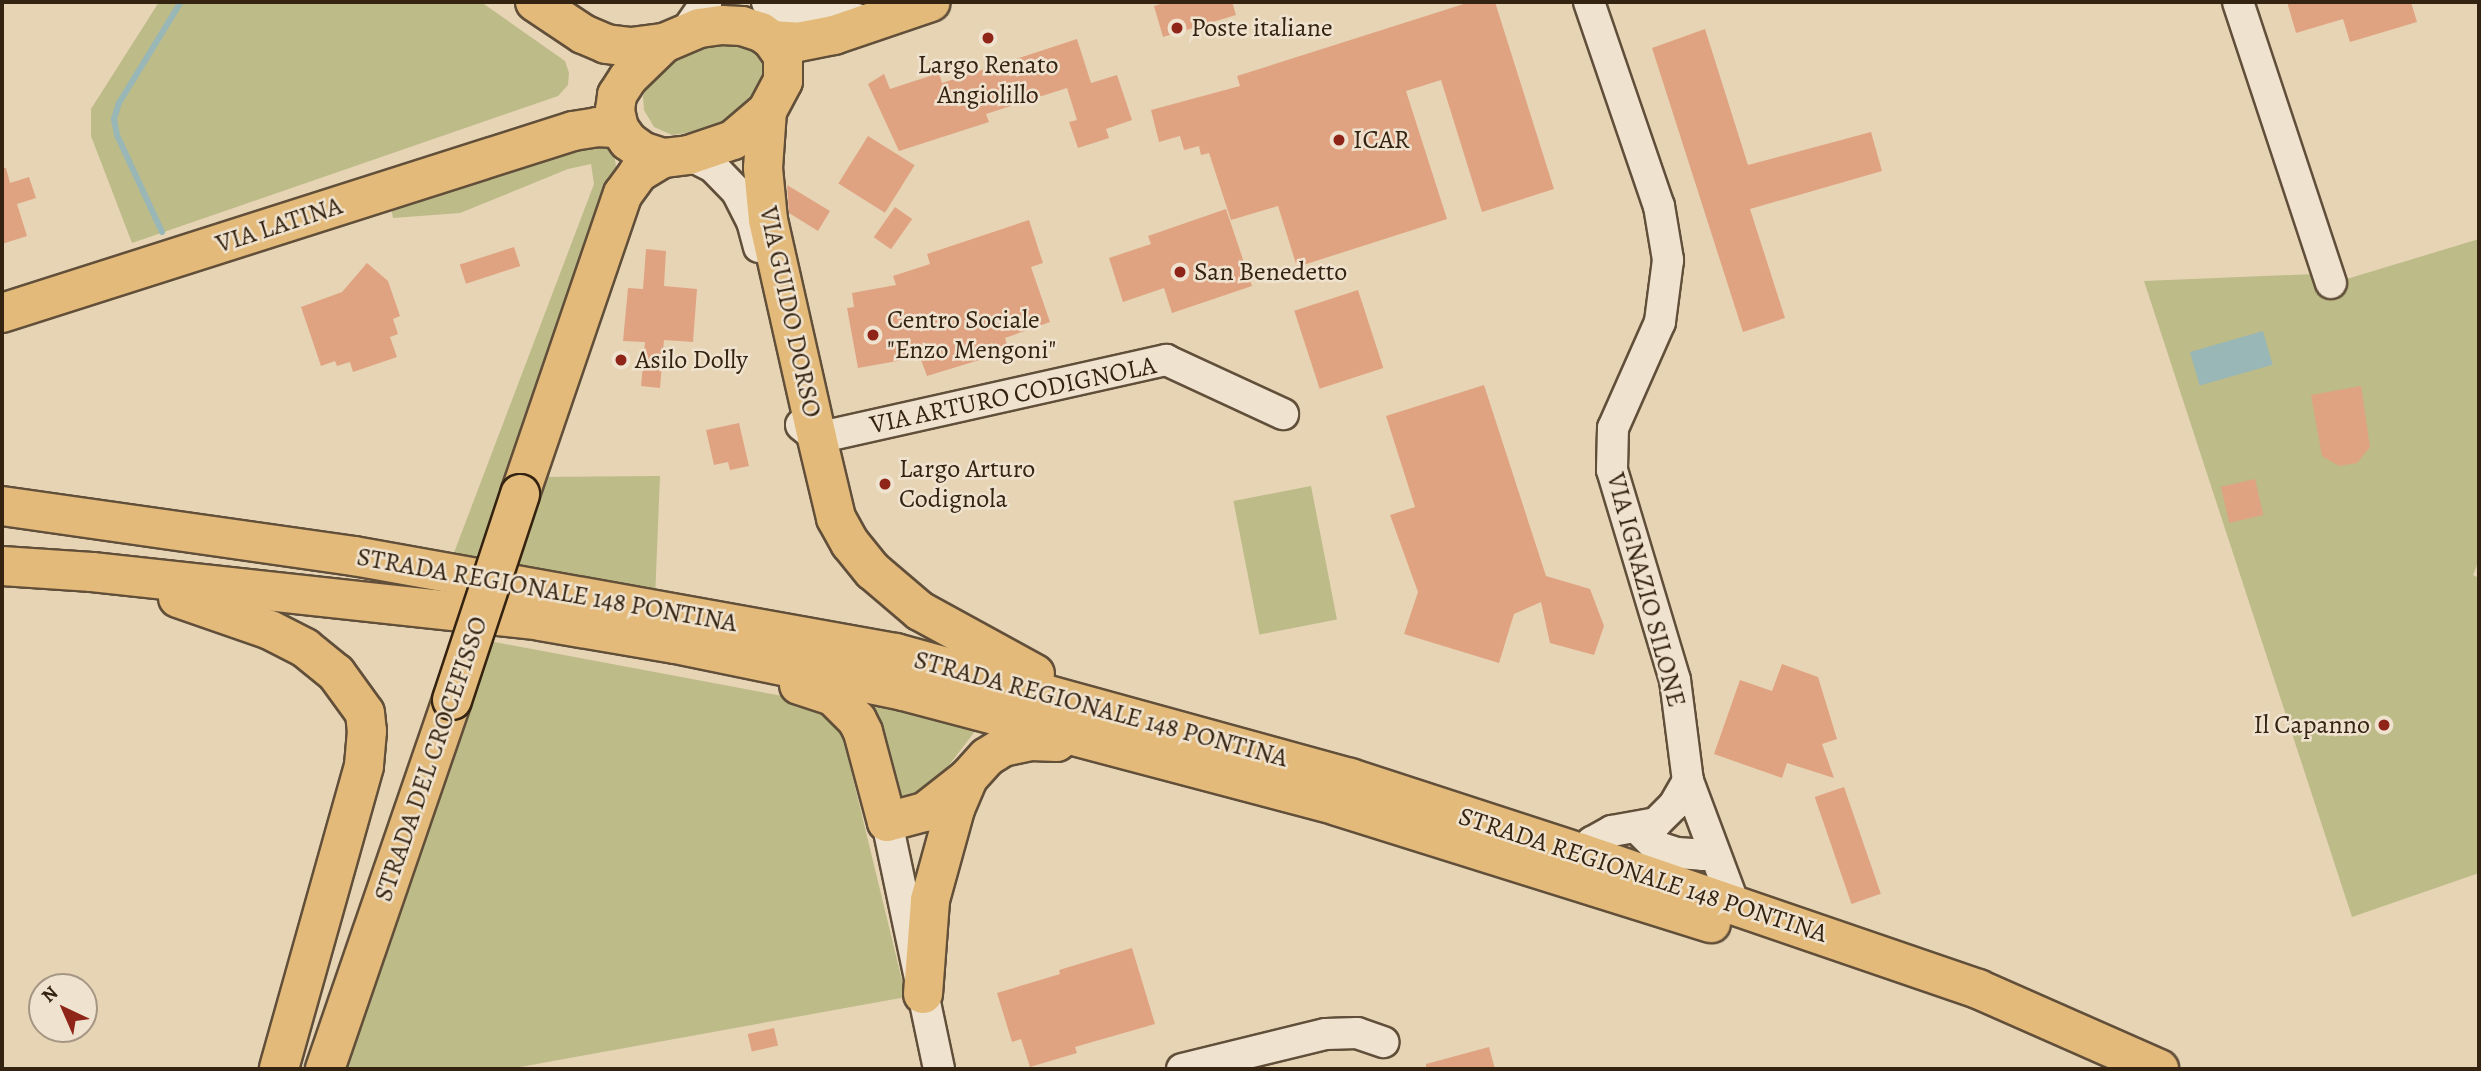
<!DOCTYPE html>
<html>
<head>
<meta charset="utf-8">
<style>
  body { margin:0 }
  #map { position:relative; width:2481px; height:1071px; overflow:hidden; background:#e6d4b5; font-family:Alegreya,serif }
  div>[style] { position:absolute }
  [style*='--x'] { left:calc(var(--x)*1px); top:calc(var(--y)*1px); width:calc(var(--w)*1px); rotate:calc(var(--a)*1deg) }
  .green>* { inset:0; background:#bdbb88; transform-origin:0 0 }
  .water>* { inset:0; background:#99b7b6; transform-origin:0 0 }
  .stream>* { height:6px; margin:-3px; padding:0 3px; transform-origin:3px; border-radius:3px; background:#99b7b6 }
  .building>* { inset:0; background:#e0a382; transform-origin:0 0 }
  .roads { filter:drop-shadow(2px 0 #614f3a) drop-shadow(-2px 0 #614f3a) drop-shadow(0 2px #614f3a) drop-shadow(0 -2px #614f3a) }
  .minor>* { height:30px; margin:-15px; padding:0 15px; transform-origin:15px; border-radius:15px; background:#efe3cf }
  .major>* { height:38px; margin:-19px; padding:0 19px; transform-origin:19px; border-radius:19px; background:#e3ba7a }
  .highway>* { height:38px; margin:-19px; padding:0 19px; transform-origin:19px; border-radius:19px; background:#e3ba7a }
  .bridges { filter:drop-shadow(2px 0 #352311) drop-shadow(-2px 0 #352311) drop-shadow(0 2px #352311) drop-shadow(0 -2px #352311) }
  .major-bridge>* { height:38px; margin:-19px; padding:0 19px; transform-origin:19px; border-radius:19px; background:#e3ba7a }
  .dots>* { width:19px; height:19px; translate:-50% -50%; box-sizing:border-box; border:4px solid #efe3cf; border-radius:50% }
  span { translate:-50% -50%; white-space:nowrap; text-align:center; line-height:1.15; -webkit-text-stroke:5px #efe3cf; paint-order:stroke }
  .poi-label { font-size:26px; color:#352311 }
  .left { translate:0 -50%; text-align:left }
  .right { translate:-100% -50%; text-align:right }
  .street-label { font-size:26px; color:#352311 }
  .frame { position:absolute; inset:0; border:4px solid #352311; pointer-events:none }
  .north { position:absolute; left:28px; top:973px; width:70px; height:70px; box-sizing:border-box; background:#efe3cf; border:2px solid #a59683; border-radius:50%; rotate:316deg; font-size:19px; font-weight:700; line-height:28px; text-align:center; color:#352311 }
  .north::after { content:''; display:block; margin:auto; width:24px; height:32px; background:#8f2418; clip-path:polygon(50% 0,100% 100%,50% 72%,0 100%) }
</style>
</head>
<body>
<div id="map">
  <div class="green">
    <i style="clip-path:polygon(159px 2px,481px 2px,565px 61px,569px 73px,568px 85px,558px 96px,132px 243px,91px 136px,91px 109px)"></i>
    <i style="clip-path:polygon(732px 35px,773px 62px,764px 99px,713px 129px,672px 135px,654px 127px,644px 110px,643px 96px,653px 76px,674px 58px)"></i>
    <i style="clip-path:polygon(601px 138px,613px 149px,616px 166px,596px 228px,474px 563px,452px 558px,594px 184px,591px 164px,568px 169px,460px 213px,393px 218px,390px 201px)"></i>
    <i style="clip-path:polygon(2479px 239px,2479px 560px,2473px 575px,2479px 578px,2479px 873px,2352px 917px,2144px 281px,2314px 274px,2317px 288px)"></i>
    <i style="clip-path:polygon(660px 476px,655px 599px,507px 575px,535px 477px)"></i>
    <i style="left:1311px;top:486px;width:136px;height:79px;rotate:79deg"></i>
    <i style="clip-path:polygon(484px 640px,804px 700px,829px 707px,841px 729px,906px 997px,509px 1069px,339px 1069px)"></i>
    <i style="clip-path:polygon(862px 699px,979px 726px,940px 777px,915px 795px,888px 802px)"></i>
  </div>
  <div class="water">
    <i style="left:2263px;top:331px;width:35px;height:76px;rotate:74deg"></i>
  </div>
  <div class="stream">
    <i style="--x:162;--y:232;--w:107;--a:-114.9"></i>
    <i style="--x:117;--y:135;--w:16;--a:-101"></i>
    <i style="--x:114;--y:119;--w:17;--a:-73"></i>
    <i style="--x:119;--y:103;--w:119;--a:-58.5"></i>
  </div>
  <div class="building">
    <i style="clip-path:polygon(1167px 2px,1232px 2px,1236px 15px,1163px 37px,1154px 6px)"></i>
    <i style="clip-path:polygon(1470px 2px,1495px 2px,1554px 189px,1482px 212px,1441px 80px,1406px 91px,1447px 219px,1297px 267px,1278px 206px,1231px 220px,1209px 153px,1201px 155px,1199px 146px,1184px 150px,1180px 136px,1159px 142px,1151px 110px,1240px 86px,1237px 76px)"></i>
    <i style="clip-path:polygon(2287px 2px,2411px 2px,2417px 22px,2350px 42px,2343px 19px,2296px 33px)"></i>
    <i style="clip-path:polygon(1705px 29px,1748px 165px,1871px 132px,1882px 171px,1750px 209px,1785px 318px,1743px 332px,1652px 48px)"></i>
    <i style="clip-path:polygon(1077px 39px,1091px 83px,1117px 75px,1132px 120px,1106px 129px,1109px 138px,1078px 148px,1069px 122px,1077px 120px,1067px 88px,986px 114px,989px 122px,899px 151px,868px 84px,884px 74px,890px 89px,939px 73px,942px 83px)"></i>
    <i style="left:868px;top:136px;width:55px;height:56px;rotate:32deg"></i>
    <i style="clip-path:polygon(2px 168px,6px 168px,10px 183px,29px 177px,36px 198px,17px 204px,27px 236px,2px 244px)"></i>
    <i style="clip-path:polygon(787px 185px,830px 211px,818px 231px,789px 213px)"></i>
    <i style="left:895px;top:207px;width:21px;height:37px;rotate:35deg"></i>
    <i style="clip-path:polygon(1226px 209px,1252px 286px,1172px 313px,1164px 288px,1123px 302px,1109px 258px,1151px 244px,1148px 236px)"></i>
    <i style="clip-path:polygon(1029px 220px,1043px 263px,1031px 267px,1050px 322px,1005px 338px,1009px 351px,927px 376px,920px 357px,858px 368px,847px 308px,854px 307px,852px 293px,896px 285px,893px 276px,930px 264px,927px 254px)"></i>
    <i style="left:514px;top:247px;width:20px;height:57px;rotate:72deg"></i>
    <i style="clip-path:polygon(646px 249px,666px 251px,664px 286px,697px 289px,693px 342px,664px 340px,660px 388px,641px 386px,645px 342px,623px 341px,628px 288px,643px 289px)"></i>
    <i style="clip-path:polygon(367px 263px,388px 281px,400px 316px,393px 319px,398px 334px,390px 337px,397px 357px,353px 372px,350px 362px,337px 366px,335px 361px,321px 366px,301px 307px,342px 292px)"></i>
    <i style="left:1358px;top:290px;width:82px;height:67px;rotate:72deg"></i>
    <i style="clip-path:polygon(1484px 385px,1546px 576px,1590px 589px,1604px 626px,1594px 655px,1550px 643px,1541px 602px,1514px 614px,1499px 663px,1404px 634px,1418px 592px,1390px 515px,1415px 507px,1386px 416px)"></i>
    <i style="clip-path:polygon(2361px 386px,2370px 447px,2357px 463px,2339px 466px,2322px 456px,2311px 395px)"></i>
    <i style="clip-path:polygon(739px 423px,749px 466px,730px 470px,728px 462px,714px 465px,706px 430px)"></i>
    <i style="left:2255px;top:479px;width:37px;height:35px;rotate:77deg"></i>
    <i style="clip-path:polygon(1782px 664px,1818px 677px,1837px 739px,1822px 744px,1834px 778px,1787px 763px,1782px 778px,1714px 754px,1740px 680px,1772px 691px)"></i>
    <i style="left:1844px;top:787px;width:113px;height:31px;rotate:71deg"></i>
    <i style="clip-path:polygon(1132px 948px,1155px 1024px,1075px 1047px,1077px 1053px,1030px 1067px,1021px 1039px,1012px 1042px,997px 993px,1060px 974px,1059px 970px)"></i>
    <i style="left:774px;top:1028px;width:18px;height:27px;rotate:77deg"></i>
    <i style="clip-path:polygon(1489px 1047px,1495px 1069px,1426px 1069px,1426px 1064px)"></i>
  </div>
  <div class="roads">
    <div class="minor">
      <i style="--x:767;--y:2;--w:14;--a:30"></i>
      <i style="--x:779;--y:9;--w:30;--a:17"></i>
      <i style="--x:808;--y:18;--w:49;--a:1.2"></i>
      <i style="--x:1589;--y:2;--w:216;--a:71.1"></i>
      <i style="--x:1659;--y:206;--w:55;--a:80.5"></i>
      <i style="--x:1668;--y:260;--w:63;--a:97.4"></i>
      <i style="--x:1660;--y:322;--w:116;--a:113.9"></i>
      <i style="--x:1613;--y:428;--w:42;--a:91.4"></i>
      <i style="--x:1612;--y:470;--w:219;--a:73.3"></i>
      <i style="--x:1675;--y:680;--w:102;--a:82.7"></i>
      <i style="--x:1688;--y:781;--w:131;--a:69.5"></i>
      <i style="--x:2238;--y:2;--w:296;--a:71.7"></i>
      <i style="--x:684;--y:34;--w:39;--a:-55"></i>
      <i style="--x:689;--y:155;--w:27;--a:27"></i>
      <i style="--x:713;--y:167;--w:35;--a:46"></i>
      <i style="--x:737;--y:192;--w:33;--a:63"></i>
      <i style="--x:752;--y:221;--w:27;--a:75"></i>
      <i style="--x:801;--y:425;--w:21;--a:39"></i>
      <i style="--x:817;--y:438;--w:358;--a:-12.6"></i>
      <i style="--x:1166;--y:360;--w:129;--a:24.8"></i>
      <i style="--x:887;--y:822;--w:252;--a:78.1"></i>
      <i style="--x:1637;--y:828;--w:25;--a:45"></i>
      <i style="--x:1655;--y:846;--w:23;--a:18"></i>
      <i style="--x:1677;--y:853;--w:26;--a:4"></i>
      <i style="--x:1703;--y:855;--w:11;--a:-34"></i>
      <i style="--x:1581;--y:853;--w:16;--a:-45"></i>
      <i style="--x:1592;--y:842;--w:23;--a:-29"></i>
      <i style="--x:1612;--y:831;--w:45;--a:-10.3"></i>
      <i style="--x:1656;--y:823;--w:25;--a:-45"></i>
      <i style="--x:1674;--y:805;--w:28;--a:-60"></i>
      <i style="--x:1182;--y:1069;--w:148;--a:-13.7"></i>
      <i style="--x:1326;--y:1034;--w:31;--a:-2"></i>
      <i style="--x:1357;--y:1033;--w:28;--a:19"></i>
    </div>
    <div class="major">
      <i style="--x:535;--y:2;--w:58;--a:33.7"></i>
      <i style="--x:583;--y:34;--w:25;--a:23"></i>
      <i style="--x:606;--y:44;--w:25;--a:7"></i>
      <i style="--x:631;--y:47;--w:33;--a:-7"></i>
      <i style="--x:722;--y:25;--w:20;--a:3"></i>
      <i style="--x:742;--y:26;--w:20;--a:18"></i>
      <i style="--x:761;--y:32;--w:14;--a:36"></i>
      <i style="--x:772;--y:40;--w:19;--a:55"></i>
      <i style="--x:783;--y:56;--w:25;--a:90"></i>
      <i style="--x:783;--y:81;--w:34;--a:118"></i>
      <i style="--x:767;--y:111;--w:45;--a:139.5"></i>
      <i style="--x:733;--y:140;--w:46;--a:161.2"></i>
      <i style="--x:689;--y:155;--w:26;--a:173"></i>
      <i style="--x:663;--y:158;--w:22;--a:-162"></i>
      <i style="--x:642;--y:151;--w:17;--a:-144"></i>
      <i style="--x:628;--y:141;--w:16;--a:-125"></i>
      <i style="--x:619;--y:128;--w:18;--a:-103"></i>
      <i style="--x:615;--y:110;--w:15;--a:-82"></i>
      <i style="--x:617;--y:95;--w:20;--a:-57"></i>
      <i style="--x:628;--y:78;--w:50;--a:-44.2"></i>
      <i style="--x:664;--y:43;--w:39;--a:-23"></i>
      <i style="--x:700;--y:28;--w:22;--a:-8"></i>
      <i style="--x:772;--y:40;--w:26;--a:4"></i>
      <i style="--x:798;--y:42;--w:37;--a:-11"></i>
      <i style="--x:834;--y:35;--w:102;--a:-18.8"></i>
      <i style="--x:767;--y:111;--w:57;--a:94"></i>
      <i style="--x:763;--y:168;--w:52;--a:84.5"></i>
      <i style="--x:768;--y:220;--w:223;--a:77.3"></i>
      <i style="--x:2;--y:313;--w:599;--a:-17.68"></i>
      <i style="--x:573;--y:131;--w:24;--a:-9"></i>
      <i style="--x:597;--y:127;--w:22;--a:3"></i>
      <i style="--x:520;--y:494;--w:317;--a:-71.1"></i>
      <i style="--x:623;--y:194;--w:26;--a:-54"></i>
      <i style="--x:638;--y:173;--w:29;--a:-31"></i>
      <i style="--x:325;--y:1069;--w:390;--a:-71"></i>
    </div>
    <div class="highway">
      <i style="--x:817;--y:438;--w:82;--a:76.6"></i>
      <i style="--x:836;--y:518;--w:29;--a:61"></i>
      <i style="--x:850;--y:543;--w:36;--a:51"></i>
      <i style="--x:873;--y:571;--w:62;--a:40.4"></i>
      <i style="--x:920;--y:611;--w:131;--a:28.7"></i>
      <i style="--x:2;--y:506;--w:356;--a:8.1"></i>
      <i style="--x:354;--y:556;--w:551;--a:10.15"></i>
      <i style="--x:896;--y:653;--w:471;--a:15.4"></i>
      <i style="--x:1350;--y:778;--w:243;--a:18"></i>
      <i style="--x:1581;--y:853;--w:420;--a:18.9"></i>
      <i style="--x:1978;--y:989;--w:198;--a:23.8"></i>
      <i style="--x:2;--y:566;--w:90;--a:3.8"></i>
      <i style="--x:92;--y:572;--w:451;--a:6.2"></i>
      <i style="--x:540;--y:621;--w:137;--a:9.7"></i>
      <i style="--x:675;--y:644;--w:233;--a:11.6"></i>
      <i style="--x:903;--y:691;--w:449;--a:14.8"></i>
      <i style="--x:1337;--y:806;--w:392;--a:17.4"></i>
      <i style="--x:178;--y:598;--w:97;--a:19.2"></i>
      <i style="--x:270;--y:630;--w:39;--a:27"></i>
      <i style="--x:305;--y:648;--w:40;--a:39"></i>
      <i style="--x:336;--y:673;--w:49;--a:54.1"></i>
      <i style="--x:365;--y:713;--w:18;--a:84"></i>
      <i style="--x:367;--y:731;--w:35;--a:95"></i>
      <i style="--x:364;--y:766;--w:315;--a:105.7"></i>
      <i style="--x:799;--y:685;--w:36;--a:18"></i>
      <i style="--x:833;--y:696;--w:34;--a:45"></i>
      <i style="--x:857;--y:720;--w:13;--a:63"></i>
      <i style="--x:863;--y:732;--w:93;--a:75.1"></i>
      <i style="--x:887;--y:822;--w:39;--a:-15"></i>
      <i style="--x:925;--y:812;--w:55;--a:-38.3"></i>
      <i style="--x:923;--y:994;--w:94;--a:-85.7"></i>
      <i style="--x:930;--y:900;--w:94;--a:-74.6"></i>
      <i style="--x:955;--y:809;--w:34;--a:-67"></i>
      <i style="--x:968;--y:778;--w:28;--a:-48"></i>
      <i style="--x:987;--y:757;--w:19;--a:-32"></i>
      <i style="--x:1003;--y:747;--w:29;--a:-12"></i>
      <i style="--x:1031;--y:741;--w:26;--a:2"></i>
    </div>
  </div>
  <div class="bridges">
    <div class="major-bridge">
      <i style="--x:452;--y:700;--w:217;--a:-71.7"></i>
    </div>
  </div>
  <div class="dots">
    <i style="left:1177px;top:28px;background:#8f2418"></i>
    <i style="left:988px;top:38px;background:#8f2418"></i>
    <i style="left:1339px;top:140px;background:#8f2418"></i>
    <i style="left:1180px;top:272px;background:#8f2418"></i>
    <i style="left:873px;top:335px;background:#8f2418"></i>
    <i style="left:621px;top:360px;background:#8f2418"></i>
    <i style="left:885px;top:484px;background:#8f2418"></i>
    <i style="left:2384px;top:725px;background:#8f2418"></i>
  </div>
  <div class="poi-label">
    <span class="left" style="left:1191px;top:28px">Poste italiane</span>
    <span style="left:988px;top:80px">Largo Renato<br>Angiolillo</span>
    <span class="left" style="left:1353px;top:140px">ICAR</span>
    <span class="left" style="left:1194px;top:272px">San Benedetto</span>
    <span class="left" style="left:887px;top:335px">Centro Sociale<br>"Enzo Mengoni"</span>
    <span class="left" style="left:635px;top:360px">Asilo Dolly</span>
    <span class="left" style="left:899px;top:484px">Largo Arturo<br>Codignola</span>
    <span class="right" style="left:2370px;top:725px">Il Capanno</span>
  </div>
  <div class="street-label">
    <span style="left:279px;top:225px;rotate:-18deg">VIA LATINA</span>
    <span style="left:790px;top:312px;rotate:78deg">VIA GUIDO DORSO</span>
    <span style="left:1013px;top:395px;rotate:-12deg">VIA ARTURO CODIGNOLA</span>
    <span style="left:547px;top:590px;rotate:10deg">STRADA REGIONALE 148 PONTINA</span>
    <span style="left:1646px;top:590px;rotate:75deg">VIA IGNAZIO SILONE</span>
    <span style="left:1101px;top:709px;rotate:15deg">STRADA REGIONALE 148 PONTINA</span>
    <span style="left:431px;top:759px;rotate:-71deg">STRADA DEL CROCEFISSO</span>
    <span style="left:1643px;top:875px;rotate:18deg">STRADA REGIONALE 148 PONTINA</span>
  </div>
  <div class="frame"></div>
  <div class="north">N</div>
</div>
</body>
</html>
